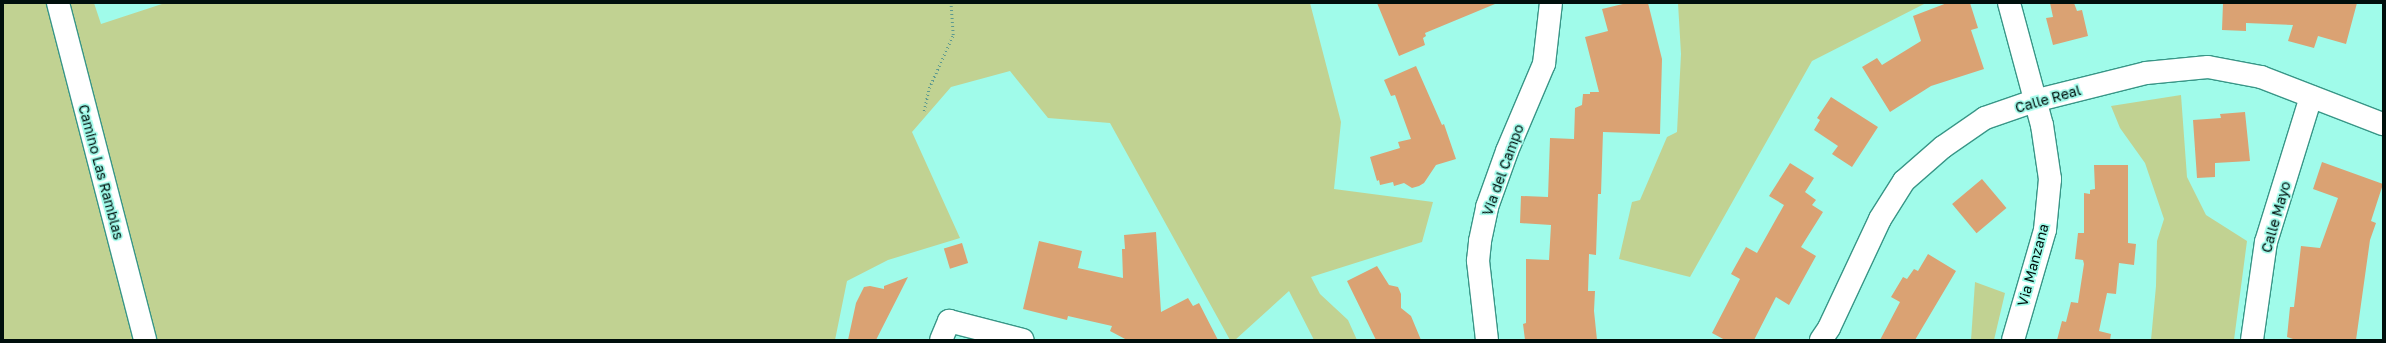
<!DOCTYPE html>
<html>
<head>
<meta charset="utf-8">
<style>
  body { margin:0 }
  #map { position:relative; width:2386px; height:343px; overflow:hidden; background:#a0fbea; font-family:"Golos Text",sans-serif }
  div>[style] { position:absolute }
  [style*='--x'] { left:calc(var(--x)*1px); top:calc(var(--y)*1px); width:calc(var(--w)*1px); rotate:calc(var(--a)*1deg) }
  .green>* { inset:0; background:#c1d292 }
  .building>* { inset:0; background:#daa273; transform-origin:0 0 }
  .path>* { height:2.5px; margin-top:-1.25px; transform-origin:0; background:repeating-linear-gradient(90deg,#5e9a8f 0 1px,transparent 0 4px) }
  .roads { filter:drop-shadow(1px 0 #389687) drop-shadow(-1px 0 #389687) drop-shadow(0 1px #389687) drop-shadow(0 -1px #389687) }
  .street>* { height:22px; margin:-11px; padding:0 11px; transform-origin:11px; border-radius:11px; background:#fff }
  .secondary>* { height:22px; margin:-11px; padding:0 11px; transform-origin:11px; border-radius:11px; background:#fff }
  span { translate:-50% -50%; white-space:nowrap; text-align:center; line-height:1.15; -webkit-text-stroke:3.5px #a0fbea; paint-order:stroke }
  .street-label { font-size:14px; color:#000f0c }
  .frame { position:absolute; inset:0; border:4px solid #000f0c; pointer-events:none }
</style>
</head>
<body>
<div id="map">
  <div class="green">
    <i style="clip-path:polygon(3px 3px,94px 3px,101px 24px,165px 3px,1310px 3px,1341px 122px,1334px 189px,1433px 202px,1422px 242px,1311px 277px,1320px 294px,1348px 320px,1357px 340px,1314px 340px,1289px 291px,1235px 340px,1230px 340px,1110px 123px,1048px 118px,1010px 71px,951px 87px,912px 132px,960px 238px,888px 260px,847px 281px,835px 340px,3px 340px)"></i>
    <i style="clip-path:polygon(1678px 3px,1926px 3px,1812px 61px,1690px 277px,1619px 259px,1632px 202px,1640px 200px,1667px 137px,1677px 132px,1681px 54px)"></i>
    <i style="clip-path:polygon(2181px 95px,2187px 177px,2206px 215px,2247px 241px,2234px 340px,2151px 340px,2156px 286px,2157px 241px,2164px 219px,2145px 163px,2120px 128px,2111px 106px)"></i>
    <i style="clip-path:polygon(1975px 282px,2005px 293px,1994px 340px,1971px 340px)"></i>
  </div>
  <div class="building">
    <i style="clip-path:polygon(1377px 3px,1495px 3px,1495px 4px,1425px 33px,1426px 36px,1423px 38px,1425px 45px,1399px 56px)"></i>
    <i style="clip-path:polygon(1627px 3px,1648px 3px,1662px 59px,1660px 134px,1603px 132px,1601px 194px,1598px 194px,1596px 255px,1589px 254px,1588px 291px,1595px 291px,1594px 311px,1597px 340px,1525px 340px,1523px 324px,1526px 323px,1526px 259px,1549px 260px,1551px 225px,1520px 223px,1521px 196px,1548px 197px,1550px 138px,1574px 139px,1575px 108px,1582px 105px,1583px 94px,1590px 94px,1590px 92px,1599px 92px,1585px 37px,1608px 31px,1602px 9px)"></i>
    <i style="clip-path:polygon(1947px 3px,1970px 3px,1978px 28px,1971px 30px,1984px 69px,1931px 86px,1890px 112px,1862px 67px,1877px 58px,1882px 65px,1921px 41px,1913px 16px)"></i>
    <i style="clip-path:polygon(2050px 3px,2074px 3px,2077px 11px,2082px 10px,2088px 36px,2053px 45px,2046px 18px,2053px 17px)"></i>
    <i style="clip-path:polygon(2223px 3px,2357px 3px,2346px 44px,2318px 36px,2314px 48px,2288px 41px,2293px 25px,2246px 23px,2246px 31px,2222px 30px)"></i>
    <i style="clip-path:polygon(1416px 66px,1442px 125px,1444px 124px,1456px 159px,1436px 165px,1424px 183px,1419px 186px,1412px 188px,1404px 183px,1394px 186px,1393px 182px,1380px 185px,1379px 180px,1377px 181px,1370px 157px,1400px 148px,1398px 142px,1411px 139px,1395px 95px,1391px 96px,1384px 80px)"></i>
    <i style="clip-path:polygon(1831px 97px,1878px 127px,1852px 167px,1832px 154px,1838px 146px,1814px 130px,1820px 120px,1817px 118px)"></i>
    <i style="clip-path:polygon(2245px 112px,2250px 161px,2215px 163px,2215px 177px,2197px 178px,2193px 120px,2221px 118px,2220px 114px)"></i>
    <i style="clip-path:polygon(2322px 162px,2383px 184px,2371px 221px,2376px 223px,2370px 240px,2356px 340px,2296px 340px,2287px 337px,2290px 307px,2294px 307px,2301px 246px,2320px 248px,2338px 198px,2313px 189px)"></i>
    <i style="clip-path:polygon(1790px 163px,1814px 178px,1805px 192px,1816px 200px,1812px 205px,1823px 212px,1801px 247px,1816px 256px,1789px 305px,1776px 297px,1754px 340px,1725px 340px,1712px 333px,1740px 279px,1731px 274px,1746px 247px,1757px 253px,1784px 205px,1769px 196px)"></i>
    <i style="clip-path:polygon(2094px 165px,2128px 165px,2128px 243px,2136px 244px,2134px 265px,2119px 263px,2116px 294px,2107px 293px,2099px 331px,2111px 334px,2110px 340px,2057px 340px,2062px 321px,2066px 322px,2071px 302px,2078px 303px,2084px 264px,2083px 260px,2075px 259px,2078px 233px,2084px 233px,2084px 193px,2090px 194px,2090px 190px,2095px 189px)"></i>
    <i style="left:1982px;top:179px;width:38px;height:39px;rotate:50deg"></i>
    <i style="clip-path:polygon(1156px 232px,1161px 312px,1188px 298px,1193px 306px,1199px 303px,1218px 340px,1127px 340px,1110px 331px,1112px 326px,1068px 316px,1067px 320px,1023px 309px,1039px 241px,1082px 251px,1078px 268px,1123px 278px,1122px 249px,1125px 249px,1124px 235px)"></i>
    <i style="left:962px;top:243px;width:21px;height:19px;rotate:73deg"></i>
    <i style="clip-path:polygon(1928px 254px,1956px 271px,1915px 340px,1880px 340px,1900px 302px,1891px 297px,1903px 277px,1907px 279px,1914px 269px,1918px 271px)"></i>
    <i style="clip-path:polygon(1377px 266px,1389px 285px,1398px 287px,1401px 294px,1401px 308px,1411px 316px,1421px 340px,1376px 340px,1347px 281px)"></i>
    <i style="clip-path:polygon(908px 277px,876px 340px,848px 340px,856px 303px,864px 287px,870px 286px,884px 289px,884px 286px)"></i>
  </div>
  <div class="path">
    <i style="--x:924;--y:111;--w:24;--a:-78"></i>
    <i style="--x:929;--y:88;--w:58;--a:-65.6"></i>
    <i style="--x:953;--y:35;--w:32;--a:-94"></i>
  </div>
  <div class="roads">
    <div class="street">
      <i style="--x:2009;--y:3;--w:126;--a:74.9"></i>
      <i style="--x:2042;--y:125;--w:55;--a:81.6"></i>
      <i style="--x:2050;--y:179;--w:51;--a:95.6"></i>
      <i style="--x:2045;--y:230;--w:115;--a:106.2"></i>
      <i style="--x:941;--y:340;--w:21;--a:-67"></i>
      <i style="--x:949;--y:321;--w:76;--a:14.4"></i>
      <i style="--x:1487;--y:340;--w:80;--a:-96.5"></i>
      <i style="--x:1478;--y:261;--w:20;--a:-84"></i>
      <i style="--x:1480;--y:241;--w:35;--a:-78"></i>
      <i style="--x:1487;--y:207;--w:59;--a:-70.3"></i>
      <i style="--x:1507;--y:151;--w:95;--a:-67"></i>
      <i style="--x:1544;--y:64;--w:61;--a:-83.5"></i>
      <i style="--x:2252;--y:340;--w:99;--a:-81.9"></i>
      <i style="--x:2266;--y:242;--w:152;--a:-72.8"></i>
    </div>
    <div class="secondary">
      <i style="--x:58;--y:3;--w:348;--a:75.5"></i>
      <i style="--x:1821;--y:340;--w:14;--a:-56"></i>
      <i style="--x:1829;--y:328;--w:120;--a:-64.9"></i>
      <i style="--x:1880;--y:219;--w:45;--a:-57.7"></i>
      <i style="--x:1904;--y:181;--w:52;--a:-41.1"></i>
      <i style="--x:1943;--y:147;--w:51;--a:-34.6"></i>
      <i style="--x:1985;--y:118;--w:52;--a:-19.1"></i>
      <i style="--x:2034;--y:101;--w:115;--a:-14"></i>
      <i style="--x:2146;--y:73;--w:62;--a:-5.5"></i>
      <i style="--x:2208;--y:67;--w:54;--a:10.7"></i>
      <i style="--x:2261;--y:77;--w:131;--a:21.1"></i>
    </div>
  </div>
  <div class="street-label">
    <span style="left:2048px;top:99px;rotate:-16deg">Calle Real</span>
    <span style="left:1503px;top:170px;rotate:-70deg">Via del Campo</span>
    <span style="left:101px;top:172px;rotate:75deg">Camino Las Ramblas</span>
    <span style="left:2276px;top:217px;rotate:-74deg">Calle Mayo</span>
    <span style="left:2033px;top:265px;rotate:-75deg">Via Manzana</span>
  </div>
  <div class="frame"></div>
</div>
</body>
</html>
